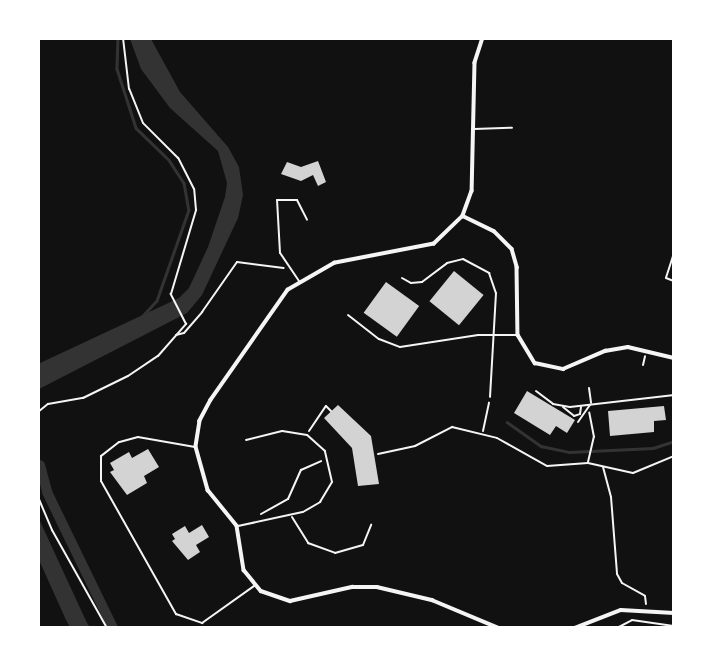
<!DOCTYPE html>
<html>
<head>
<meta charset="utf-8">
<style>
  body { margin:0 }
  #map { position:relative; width:712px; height:666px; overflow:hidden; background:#111; font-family:"Sofia Sans Condensed",sans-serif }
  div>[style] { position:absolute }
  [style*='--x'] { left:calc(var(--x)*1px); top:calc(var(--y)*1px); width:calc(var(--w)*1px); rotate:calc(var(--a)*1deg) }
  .water>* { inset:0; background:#333 }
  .stream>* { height:2.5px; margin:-1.25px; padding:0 1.25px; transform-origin:1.25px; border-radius:1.25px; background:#333 }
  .canal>* { height:10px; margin:-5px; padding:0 5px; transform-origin:5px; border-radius:5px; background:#333 }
  .building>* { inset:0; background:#d3d3d3; transform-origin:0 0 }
  .path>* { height:2px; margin:-1px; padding:0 1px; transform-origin:1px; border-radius:1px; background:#f5f5f5 }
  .service>* { height:2px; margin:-1px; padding:0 1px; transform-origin:1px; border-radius:1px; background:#f5f5f5 }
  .minor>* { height:3.5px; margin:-1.75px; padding:0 1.75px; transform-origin:1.75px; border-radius:1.75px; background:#f5f5f5 }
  span { translate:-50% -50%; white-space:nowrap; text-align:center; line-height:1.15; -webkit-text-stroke:5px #fff; paint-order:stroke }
  .frame { position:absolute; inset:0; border:40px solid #fff; pointer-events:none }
</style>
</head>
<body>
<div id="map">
  <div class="water">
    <i style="clip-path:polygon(130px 39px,151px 39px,180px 92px,228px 147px,239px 167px,243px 195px,238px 218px,202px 295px,187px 313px,39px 389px,38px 364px,179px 298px,189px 288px,208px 247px,225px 197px,227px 183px,218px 151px,170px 108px,141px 69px)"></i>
    <i style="clip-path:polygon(39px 519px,87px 623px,90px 627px,70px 627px,66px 620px,39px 560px)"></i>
  </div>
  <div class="stream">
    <i style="--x:118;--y:38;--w:31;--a:92"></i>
    <i style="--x:117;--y:69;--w:62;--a:72.1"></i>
    <i style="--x:136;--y:128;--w:46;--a:44.1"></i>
    <i style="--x:169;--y:160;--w:27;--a:57"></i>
    <i style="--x:184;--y:183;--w:27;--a:80"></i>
    <i style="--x:189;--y:210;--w:96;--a:109.4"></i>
    <i style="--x:157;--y:301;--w:23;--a:133"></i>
    <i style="--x:507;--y:422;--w:42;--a:35.2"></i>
    <i style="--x:541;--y:446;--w:29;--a:12"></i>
    <i style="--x:569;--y:452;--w:84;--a:-2.7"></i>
    <i style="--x:653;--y:448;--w:22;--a:-18"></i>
  </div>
  <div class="canal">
    <i style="--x:40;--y:465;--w:28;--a:75"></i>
    <i style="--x:47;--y:492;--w:151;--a:64.1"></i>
  </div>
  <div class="building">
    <i style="clip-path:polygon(318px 161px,326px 182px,318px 186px,313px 175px,301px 181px,281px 174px,287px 162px,301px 167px)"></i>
    <i style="left:454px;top:271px;width:38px;height:39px;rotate:39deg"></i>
    <i style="left:386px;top:282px;width:41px;height:38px;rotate:36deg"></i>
    <i style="clip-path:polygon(527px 391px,575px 420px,567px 433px,556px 426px,550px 435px,514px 413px)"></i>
    <i style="clip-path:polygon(338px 405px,371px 436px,379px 484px,358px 486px,352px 448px,324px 418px)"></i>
    <i style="clip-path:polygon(664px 406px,666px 420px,654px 421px,654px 432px,610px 436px,608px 411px)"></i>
    <i style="clip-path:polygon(148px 449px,159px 467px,144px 476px,147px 483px,127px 495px,110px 472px,114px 470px,110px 463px,129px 452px,132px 458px)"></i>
    <i style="clip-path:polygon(202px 525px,209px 537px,196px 545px,200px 552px,188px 560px,172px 541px,175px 539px,172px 534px,185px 526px,189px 533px)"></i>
  </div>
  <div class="path">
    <i style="--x:176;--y:335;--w:8;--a:-14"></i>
    <i style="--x:184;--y:333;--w:28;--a:-49"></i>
    <i style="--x:202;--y:312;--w:61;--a:-55"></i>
    <i style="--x:237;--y:262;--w:47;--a:7.3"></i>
    <i style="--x:643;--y:365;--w:9;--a:-77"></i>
    <i style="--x:589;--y:388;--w:15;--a:82"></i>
    <i style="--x:536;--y:391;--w:21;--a:37"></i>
    <i style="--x:553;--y:404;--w:17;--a:10"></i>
    <i style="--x:570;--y:407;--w:105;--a:-6.6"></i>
    <i style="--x:563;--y:407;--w:14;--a:39"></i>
    <i style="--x:574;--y:416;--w:6;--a:-18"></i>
    <i style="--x:580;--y:414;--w:7;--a:-82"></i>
    <i style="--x:38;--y:412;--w:13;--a:-39"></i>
    <i style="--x:48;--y:404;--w:36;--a:-10"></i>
    <i style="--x:83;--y:398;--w:50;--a:-26.1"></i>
    <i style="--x:128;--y:376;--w:36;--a:-34"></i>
    <i style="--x:158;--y:356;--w:43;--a:-48.8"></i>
    <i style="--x:186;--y:324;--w:34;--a:-117"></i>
    <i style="--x:171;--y:294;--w:88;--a:-73.4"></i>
    <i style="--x:196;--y:210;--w:21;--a:-95"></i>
    <i style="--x:194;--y:189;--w:35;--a:-117"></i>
    <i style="--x:178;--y:158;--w:49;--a:-135"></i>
    <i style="--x:143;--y:123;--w:37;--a:-112"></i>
    <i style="--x:129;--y:89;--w:51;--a:-96.7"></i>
    <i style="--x:578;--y:422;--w:21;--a:-55"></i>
    <i style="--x:309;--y:431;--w:30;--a:-56"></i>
    <i style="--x:326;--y:406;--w:7;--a:45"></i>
    <i style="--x:483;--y:431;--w:29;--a:-78"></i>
    <i style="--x:378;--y:454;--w:38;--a:-12"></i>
    <i style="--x:415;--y:446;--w:42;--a:-27.2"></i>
    <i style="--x:452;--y:427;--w:46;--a:13.7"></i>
    <i style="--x:497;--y:438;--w:57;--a:29.2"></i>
    <i style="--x:547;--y:466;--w:41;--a:-4.2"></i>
    <i style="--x:588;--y:463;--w:46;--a:12.5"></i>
    <i style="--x:633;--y:473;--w:44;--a:-22.5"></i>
    <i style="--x:588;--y:462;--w:26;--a:-77"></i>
    <i style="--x:594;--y:437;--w:25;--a:-101"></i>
    <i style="--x:603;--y:467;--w:31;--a:75"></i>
    <i style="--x:611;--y:497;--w:77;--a:85.5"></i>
    <i style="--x:617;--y:574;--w:10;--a:61"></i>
    <i style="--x:622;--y:583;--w:26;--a:29"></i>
    <i style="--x:645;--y:596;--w:8;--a:83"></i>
    <i style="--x:38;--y:497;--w:36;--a:67"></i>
    <i style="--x:52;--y:530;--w:112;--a:60.7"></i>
    <i style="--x:261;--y:514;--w:31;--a:-29"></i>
    <i style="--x:288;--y:499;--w:32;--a:-66"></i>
    <i style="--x:301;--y:470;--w:22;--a:-24"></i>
    <i style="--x:617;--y:628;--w:17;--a:-28"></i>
    <i style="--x:632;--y:620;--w:42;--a:8.1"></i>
  </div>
  <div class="service">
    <i style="--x:474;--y:129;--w:38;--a:-2"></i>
    <i style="--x:674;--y:253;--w:26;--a:108"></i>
    <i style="--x:666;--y:278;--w:9;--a:21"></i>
    <i style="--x:402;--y:278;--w:10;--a:29"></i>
    <i style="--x:411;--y:283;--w:11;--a:-5"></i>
    <i style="--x:422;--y:282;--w:31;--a:-37"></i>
    <i style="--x:447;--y:263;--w:16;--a:-14"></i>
    <i style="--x:463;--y:259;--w:30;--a:28"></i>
    <i style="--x:489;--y:273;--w:21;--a:71"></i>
    <i style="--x:496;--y:293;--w:104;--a:93.3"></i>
    <i style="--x:299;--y:281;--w:34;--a:-124"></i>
    <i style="--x:280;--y:253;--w:53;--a:-93.2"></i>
    <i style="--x:277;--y:200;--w:20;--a:0"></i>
    <i style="--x:297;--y:200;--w:22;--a:63"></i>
    <i style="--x:348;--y:315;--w:39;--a:38"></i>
    <i style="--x:379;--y:339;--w:22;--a:21"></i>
    <i style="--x:400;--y:347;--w:79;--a:-8.7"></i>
    <i style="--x:478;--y:335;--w:40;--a:0"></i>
    <i style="--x:195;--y:447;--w:58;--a:-170"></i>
    <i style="--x:138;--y:437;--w:20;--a:165"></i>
    <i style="--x:119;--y:442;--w:23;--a:142"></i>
    <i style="--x:101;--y:456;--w:25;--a:90"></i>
    <i style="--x:101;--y:481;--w:153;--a:60.6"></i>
    <i style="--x:176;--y:614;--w:28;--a:19"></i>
    <i style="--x:202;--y:623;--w:64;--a:-35.4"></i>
    <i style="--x:292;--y:517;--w:31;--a:58"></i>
    <i style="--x:308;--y:543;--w:29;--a:20"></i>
    <i style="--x:335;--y:553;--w:29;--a:-16"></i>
    <i style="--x:363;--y:545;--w:22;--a:-68"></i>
    <i style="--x:238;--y:526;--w:66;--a:-12.2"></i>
    <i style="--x:303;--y:512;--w:20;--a:-30"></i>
    <i style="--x:320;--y:502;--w:23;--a:-59"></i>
    <i style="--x:332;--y:482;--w:32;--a:-103"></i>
    <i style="--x:325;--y:451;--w:24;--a:-138"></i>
    <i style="--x:307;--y:435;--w:25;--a:-171"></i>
    <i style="--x:282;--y:431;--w:37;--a:166"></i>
  </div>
  <div class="minor">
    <i style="--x:483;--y:38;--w:26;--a:108"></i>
    <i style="--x:475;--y:63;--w:128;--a:91.3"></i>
    <i style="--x:472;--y:191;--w:27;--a:110"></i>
    <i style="--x:463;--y:216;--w:40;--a:136"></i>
    <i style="--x:434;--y:244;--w:101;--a:169.1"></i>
    <i style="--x:335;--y:263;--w:54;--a:150.1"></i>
    <i style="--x:288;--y:290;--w:134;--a:125"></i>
    <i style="--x:211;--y:400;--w:24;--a:118"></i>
    <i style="--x:200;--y:421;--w:26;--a:99"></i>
    <i style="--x:196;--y:447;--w:45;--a:74.4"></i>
    <i style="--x:208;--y:490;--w:46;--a:51.1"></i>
    <i style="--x:237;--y:526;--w:45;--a:81"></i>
    <i style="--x:244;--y:570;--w:27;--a:51"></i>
    <i style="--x:261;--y:591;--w:31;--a:19"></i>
    <i style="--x:290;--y:601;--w:64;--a:-12.7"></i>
    <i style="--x:352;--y:587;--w:25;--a:0"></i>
    <i style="--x:377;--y:587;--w:57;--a:13.3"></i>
    <i style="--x:432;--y:600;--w:73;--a:22.7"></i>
    <i style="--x:463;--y:216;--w:34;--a:26"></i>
    <i style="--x:494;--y:231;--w:25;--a:45"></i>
    <i style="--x:512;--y:249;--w:19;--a:74"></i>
    <i style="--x:517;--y:267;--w:68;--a:89.2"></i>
    <i style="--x:518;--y:335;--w:33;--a:59"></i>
    <i style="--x:535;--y:363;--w:29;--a:12"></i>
    <i style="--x:563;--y:369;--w:46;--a:-23.2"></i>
    <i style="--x:605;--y:351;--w:23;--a:-10"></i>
    <i style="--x:628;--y:347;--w:47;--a:13.4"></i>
    <i style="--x:575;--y:628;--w:49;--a:-21.4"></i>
    <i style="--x:621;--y:610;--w:53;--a:3.2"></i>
  </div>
  <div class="frame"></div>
</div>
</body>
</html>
